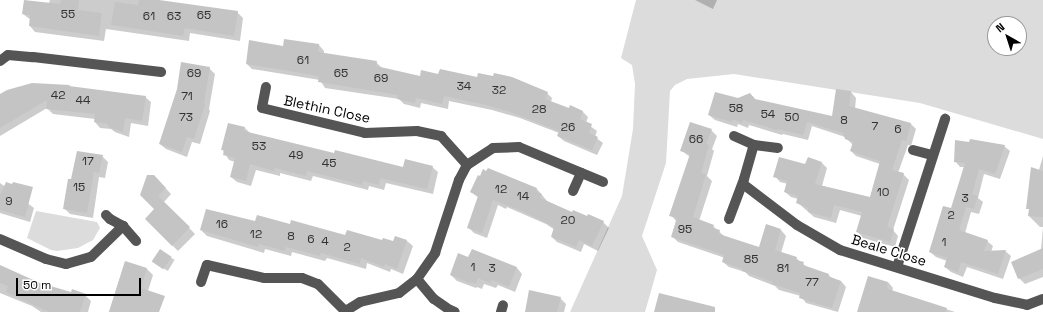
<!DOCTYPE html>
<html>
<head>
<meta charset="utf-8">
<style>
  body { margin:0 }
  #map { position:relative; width:1043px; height:312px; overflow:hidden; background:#fff; font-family:"Space Grotesk",sans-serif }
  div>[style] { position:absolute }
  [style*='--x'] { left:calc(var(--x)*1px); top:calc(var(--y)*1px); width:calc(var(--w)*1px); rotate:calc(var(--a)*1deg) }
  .green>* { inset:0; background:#dcdcdc }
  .shadow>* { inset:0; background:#0003; transform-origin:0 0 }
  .building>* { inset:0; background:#c4c4c4; transform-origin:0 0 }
  .minor>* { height:10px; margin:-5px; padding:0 5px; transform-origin:5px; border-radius:5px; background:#555 }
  span { translate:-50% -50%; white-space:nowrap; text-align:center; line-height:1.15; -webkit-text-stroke:3px #fff; paint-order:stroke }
  .number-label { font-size:12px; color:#313131 }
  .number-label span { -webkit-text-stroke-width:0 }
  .street-label { font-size:14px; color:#000 }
  .north { position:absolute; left:987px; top:16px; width:40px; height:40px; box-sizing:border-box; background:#fff; border:1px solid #999; border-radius:50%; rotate:321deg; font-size:11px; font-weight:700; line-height:16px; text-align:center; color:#000 }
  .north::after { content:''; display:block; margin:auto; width:14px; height:18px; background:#000; clip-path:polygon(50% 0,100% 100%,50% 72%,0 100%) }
  .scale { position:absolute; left:16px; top:278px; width:125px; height:18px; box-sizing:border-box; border:2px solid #000; border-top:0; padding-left:5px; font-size:12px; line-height:14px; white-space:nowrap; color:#000; -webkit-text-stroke:3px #fff; paint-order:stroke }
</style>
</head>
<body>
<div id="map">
  <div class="green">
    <i style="clip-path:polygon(evenodd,636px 0,1043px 0,1043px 139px,920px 103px,734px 74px,687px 79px,675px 85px,670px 91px,666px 163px,642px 236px,657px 270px,645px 312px,570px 312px,622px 196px,633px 129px,635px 84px,632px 65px,621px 58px,636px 0,995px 24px,1019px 24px,1019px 48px,995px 48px,995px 24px)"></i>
    <i style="clip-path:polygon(36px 211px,97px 222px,100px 228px,93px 240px,78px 248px,57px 251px,51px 250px,27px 238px)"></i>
  </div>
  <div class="shadow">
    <i style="clip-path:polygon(50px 0,154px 0,237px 12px,243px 18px,240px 41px,190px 33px,189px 41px,106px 29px,104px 41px,35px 32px,30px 26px,31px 20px,23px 14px,49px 3px)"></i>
    <i style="clip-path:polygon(695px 0,717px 0,713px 9px)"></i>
    <i style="clip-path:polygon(285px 40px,319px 45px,324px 51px,324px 54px,376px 62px,382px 68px,421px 77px,547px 93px,552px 98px,551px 102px,570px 110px,571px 106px,583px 112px,588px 117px,586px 123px,597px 131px,595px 137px,603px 143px,597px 155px,564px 141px,558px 136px,559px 133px,520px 118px,492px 110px,449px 101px,448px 109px,421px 103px,420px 108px,404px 104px,399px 99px,325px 88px,320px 80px,252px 69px,247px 64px,284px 47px)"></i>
    <i style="clip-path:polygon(209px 68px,215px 74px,209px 109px,210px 111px,200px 144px,192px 142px,187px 157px,166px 149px,160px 144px)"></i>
    <i style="clip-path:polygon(851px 92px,856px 98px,855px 109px,911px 124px,916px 129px,911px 146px,908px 145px,898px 173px,903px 174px,909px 180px,893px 230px,898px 236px,895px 247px,863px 238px,858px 232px,862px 216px,840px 210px,836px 223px,814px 217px,797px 202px,798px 199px,791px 197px,785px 192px,788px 184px,780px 182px,775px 176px,806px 166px,822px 163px,827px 168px,822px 186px,870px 198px,880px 164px,856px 156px,851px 151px,853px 145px,845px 137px,812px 126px,808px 140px,783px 134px,782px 135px,749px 125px,748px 128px,738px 124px,737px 127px,715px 120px,709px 115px,750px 94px,756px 100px,833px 117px)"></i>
    <i style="clip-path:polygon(0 95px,145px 97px,151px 102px,148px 126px,131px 123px,129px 137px,115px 132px,111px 129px,100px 128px,95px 122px,95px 119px,53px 114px,47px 108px,0 136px)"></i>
    <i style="clip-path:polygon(245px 128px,250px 133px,334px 154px,404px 168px,432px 167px,438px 172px,433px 194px,386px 183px,384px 190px,369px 186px,368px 190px,313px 176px,311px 181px,280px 173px,280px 176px,256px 170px,251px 186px,237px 182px,231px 177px,235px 162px,229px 160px,222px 149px)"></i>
    <i style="clip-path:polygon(711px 130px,717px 136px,712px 149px,714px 151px,707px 176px,712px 181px,699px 221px,713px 226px,725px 237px,759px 249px,781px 230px,786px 236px,781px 253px,796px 258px,808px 268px,828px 274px,832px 279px,841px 281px,846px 287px,838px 312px,806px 303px,801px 296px,779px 290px,775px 286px,749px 276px,745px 272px,729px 267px,723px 262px,725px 258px,678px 242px,672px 236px,676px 221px,671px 215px,690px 157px,682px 151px)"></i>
    <i style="clip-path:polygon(1004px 146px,1010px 151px,1000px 179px,984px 174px,978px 198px,983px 202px,979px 214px,971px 212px,965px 233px,987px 241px,993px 246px,991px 252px,1005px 251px,1011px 256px,1003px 279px,967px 267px,963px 277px,951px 272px,945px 267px,947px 261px,936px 257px,930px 252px,952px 210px,964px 167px,960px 167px,955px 161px)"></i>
    <i style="clip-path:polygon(102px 156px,108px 162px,105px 178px,99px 177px,93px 218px,70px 214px,64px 208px)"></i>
    <i style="clip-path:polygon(1043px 156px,1043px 277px,1025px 284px,1019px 278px,1041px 250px,1043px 227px,1040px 227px,1029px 216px,1030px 210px,1028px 208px)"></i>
    <i style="clip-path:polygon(154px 176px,171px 194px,164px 202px,195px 234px,178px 251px,146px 219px,155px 210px)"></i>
    <i style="clip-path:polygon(0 183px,34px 208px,30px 222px,0 213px)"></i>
    <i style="clip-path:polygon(537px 189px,547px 201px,572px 213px,603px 222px,609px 228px,598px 251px,584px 244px,581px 252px,557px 242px,552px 237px,555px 230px,546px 224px,507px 207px,506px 209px,498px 205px,487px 238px,474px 233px,468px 227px,479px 198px,471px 192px)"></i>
    <i style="clip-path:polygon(256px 223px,291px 225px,346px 236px,394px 243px,396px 237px,407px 241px,413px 246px,403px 274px,391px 269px,390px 272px,367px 263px,366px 269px,327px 258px,325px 261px,292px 252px,291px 256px,265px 249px,264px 253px,207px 236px,201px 230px)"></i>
    <i style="left:160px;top:251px;width:17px;height:13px;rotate:31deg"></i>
    <i style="clip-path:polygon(469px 258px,517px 268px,522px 274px,515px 292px,498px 285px,496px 288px,484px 284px,482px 289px,477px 287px,476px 288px,457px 281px,451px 275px)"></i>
    <i style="clip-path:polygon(125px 262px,147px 269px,153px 275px,148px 291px,151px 312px,109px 312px)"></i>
    <i style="clip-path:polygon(0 266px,39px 284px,72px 294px,85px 295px,91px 301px,88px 312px,41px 312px,32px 306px,0 293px)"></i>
    <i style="clip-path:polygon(888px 282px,893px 288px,892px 292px,955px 312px,858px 312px)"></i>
    <i style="clip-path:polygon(560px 298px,566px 304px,564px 312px,525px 312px)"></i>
  </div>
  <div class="building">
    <i style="clip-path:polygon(24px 0,60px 4px,61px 0,79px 0,78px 10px,102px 13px,99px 36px,29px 26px,30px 15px,22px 14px)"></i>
    <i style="clip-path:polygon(139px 0,159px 0,238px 11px,234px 36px,185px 28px,183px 36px,111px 25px,115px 2px,138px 5px)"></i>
    <i style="clip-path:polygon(284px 39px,319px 44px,318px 52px,377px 61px,376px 66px,420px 76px,421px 70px,438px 74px,440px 69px,477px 77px,478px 73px,493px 76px,494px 73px,512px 77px,548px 92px,545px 99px,569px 108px,570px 105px,583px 111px,580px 119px,592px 124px,589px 133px,598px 137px,592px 150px,557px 136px,559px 131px,513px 113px,486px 105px,444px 96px,442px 104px,416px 98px,415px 103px,397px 99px,398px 95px,318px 82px,319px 76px,246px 64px,249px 40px,283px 46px)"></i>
    <i style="clip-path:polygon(181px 62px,210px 67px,204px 102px,205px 105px,194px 139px,187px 137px,182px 152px,159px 144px,177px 89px)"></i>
    <i style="clip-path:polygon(32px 83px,70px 85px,69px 86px,146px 96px,142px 121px,125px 118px,123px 132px,108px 127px,108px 124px,94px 122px,95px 114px,46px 109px,47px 100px,0 128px,0 94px,7px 90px)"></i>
    <i style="clip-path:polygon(836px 89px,851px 91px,849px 106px,911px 123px,906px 141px,902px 140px,892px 170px,904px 173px,887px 227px,894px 229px,890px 242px,856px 232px,862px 212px,834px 205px,831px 218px,808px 212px,808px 208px,796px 203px,798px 196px,784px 192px,787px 181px,773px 177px,779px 157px,805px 164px,808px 157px,822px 162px,815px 184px,870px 197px,880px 161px,850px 151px,853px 142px,845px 139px,843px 133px,807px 122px,803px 135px,777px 129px,777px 130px,743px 120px,742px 123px,732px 119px,732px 122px,708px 115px,715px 92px,738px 98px,750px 93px,755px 99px,832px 116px)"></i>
    <i style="clip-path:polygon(690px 122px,712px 129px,706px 144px,709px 145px,701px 173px,706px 174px,693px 217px,714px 225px,713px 228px,720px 230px,719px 234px,759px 247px,766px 224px,781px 229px,775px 250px,797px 257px,796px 260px,804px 262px,803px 265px,829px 274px,828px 276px,841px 281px,832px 308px,799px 298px,800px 293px,772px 284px,773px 282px,742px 271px,743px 269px,722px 262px,724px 255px,671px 237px,677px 218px,669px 216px,690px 154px,680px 151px)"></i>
    <i style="clip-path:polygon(228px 123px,245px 127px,244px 131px,334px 153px,335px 150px,403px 167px,405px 159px,433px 166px,427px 189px,380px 178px,379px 185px,363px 181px,362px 185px,307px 171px,306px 176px,275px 168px,274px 171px,250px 164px,246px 181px,230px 177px,235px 158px,223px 155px,224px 150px,221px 150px)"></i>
    <i style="clip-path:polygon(970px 139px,1005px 145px,995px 174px,979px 169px,972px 194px,978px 196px,974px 209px,966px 207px,959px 230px,988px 240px,984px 251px,1006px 250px,998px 274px,961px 262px,958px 272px,944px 267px,947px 258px,929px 252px,943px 206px,951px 208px,965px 163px,954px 162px,955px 140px,969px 142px)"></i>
    <i style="clip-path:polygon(77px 151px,103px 155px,99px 173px,94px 172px,87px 213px,63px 209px,68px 179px,71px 179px)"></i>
    <i style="clip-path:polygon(1031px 167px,1043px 171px,1043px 217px,1028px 216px,1029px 209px,1026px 209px)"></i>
    <i style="clip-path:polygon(488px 168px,537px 188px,536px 191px,542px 194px,540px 198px,572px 212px,573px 210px,587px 216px,588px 214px,604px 221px,592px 246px,579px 240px,576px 247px,551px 237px,554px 227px,522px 211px,493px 200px,482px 233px,467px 228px,478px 196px,470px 192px,478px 175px,480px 176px,483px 169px,486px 171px)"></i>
    <i style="clip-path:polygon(147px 175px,154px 175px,166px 188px,158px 196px,190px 227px,172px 246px,145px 219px,154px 209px,140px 195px)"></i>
    <i style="clip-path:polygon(6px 182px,12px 184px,13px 182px,33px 187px,25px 217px,0 210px,0 195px)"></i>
    <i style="clip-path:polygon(206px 209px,255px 221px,257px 215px,290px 224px,291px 220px,345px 235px,347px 230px,382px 240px,383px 238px,393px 241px,395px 236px,407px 240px,397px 269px,385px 264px,384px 267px,361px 258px,360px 264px,321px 253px,320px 256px,286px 247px,285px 251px,259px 244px,258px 247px,200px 230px)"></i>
    <i style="clip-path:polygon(1043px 248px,1043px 269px,1018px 279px,1011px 262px)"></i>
    <i style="left:160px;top:249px;width:14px;height:15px;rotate:34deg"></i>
    <i style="clip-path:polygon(472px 249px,517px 267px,509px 287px,492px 280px,490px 283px,478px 278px,476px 284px,471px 282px,470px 283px,450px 275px,458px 253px,468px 257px)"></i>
    <i style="clip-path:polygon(125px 261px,147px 268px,141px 288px,165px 296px,159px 312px,109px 312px)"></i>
    <i style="clip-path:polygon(0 265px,40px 283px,71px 292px,72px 289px,86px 294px,80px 312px,49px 312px,6px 292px,8px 286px,0 283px)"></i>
    <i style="clip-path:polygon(868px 276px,888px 282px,887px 287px,888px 289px,947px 308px,946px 312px,857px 312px)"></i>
    <i style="clip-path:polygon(529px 290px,561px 297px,557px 312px,525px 312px)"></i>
    <i style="clip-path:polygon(659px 293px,715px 307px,715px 312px,654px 312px)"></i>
  </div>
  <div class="minor">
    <i style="--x:0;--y:61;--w:10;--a:-37"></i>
    <i style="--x:8;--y:55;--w:25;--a:5"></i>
    <i style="--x:33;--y:57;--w:129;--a:6.7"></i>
    <i style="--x:266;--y:87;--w:21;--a:101"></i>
    <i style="--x:262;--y:108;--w:106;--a:13.6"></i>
    <i style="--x:365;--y:133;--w:52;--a:-2.2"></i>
    <i style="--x:417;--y:131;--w:25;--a:12"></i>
    <i style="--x:441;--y:136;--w:39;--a:48"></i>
    <i style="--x:734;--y:136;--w:22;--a:24"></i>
    <i style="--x:754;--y:145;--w:24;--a:7"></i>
    <i style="--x:913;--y:150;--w:20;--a:15"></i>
    <i style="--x:743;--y:184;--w:68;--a:37.2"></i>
    <i style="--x:797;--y:225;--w:50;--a:30.2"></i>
    <i style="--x:840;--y:250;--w:162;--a:17.2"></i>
    <i style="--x:995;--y:298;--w:33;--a:12"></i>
    <i style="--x:1027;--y:305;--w:17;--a:-21"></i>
    <i style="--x:573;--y:191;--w:20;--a:-66"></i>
    <i style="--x:106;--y:215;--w:6;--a:45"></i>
    <i style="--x:110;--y:219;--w:15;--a:28"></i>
    <i style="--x:123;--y:226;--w:20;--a:49"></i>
    <i style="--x:729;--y:219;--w:43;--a:-69.4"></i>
    <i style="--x:744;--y:179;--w:35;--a:-74"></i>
    <i style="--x:0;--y:239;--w:50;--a:23.5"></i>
    <i style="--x:46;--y:259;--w:21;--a:14"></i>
    <i style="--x:66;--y:264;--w:26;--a:-16"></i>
    <i style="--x:91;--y:257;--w:45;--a:-44.1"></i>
    <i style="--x:897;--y:267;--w:156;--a:-72"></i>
    <i style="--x:417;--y:279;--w:26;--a:50"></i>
    <i style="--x:434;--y:299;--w:19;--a:35"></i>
    <i style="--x:450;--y:310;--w:5;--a:22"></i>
    <i style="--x:201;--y:282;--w:18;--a:-71"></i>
    <i style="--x:207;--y:265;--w:58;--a:12.8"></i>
    <i style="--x:264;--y:278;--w:38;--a:0"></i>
    <i style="--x:302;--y:278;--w:17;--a:21"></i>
    <i style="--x:318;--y:284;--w:38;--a:45"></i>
    <i style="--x:344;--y:312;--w:19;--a:-32"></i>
    <i style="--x:360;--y:302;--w:40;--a:-13"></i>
    <i style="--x:399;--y:293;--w:23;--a:-38"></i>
    <i style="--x:417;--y:279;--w:32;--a:-55"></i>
    <i style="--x:435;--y:253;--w:77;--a:-71.8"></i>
    <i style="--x:459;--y:180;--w:17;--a:-62"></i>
    <i style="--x:467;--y:165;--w:31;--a:-33"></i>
    <i style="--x:493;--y:148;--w:26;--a:-2"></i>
    <i style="--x:519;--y:147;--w:91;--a:22.6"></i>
    <i style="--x:501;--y:312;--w:7;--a:-74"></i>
  </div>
  <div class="number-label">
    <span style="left:68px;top:15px">55</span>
    <span style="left:204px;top:16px">65</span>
    <span style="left:149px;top:17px">61</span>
    <span style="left:174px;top:17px">63</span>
    <span style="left:303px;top:61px">61</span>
    <span style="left:194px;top:74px">69</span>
    <span style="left:341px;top:74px">65</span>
    <span style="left:381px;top:79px">69</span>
    <span style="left:464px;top:87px">34</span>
    <span style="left:499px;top:91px">32</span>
    <span style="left:58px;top:96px">42</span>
    <span style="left:187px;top:97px">71</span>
    <span style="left:83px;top:101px">44</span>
    <span style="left:736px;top:109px">58</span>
    <span style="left:539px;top:110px">28</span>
    <span style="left:768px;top:115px">54</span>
    <span style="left:186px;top:118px">73</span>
    <span style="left:792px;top:118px">50</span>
    <span style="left:844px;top:121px">8</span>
    <span style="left:875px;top:127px">7</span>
    <span style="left:568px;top:128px">26</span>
    <span style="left:898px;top:130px">6</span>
    <span style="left:696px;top:140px">66</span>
    <span style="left:259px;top:147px">53</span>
    <span style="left:296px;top:156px">49</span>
    <span style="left:88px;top:162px">17</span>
    <span style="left:329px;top:164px">45</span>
    <span style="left:79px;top:188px">15</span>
    <span style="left:501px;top:190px">12</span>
    <span style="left:883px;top:193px">10</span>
    <span style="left:523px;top:197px">14</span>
    <span style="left:965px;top:199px">3</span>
    <span style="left:9px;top:202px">9</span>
    <span style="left:951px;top:216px">2</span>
    <span style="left:568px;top:221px">20</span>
    <span style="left:222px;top:225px">16</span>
    <span style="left:685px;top:230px">95</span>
    <span style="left:256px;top:235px">12</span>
    <span style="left:291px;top:237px">8</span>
    <span style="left:311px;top:240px">6</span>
    <span style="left:325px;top:242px">4</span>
    <span style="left:944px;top:243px">1</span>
    <span style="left:347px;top:248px">2</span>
    <span style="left:751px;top:260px">85</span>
    <span style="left:473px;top:268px">1</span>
    <span style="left:492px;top:269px">3</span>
    <span style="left:783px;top:269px">81</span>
    <span style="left:812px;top:283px">77</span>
  </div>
  <div class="street-label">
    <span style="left:327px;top:109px;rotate:12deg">Blethin Close</span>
    <span style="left:889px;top:250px;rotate:17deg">Beale Close</span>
  </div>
  <div class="north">N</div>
  <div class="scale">50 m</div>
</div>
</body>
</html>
